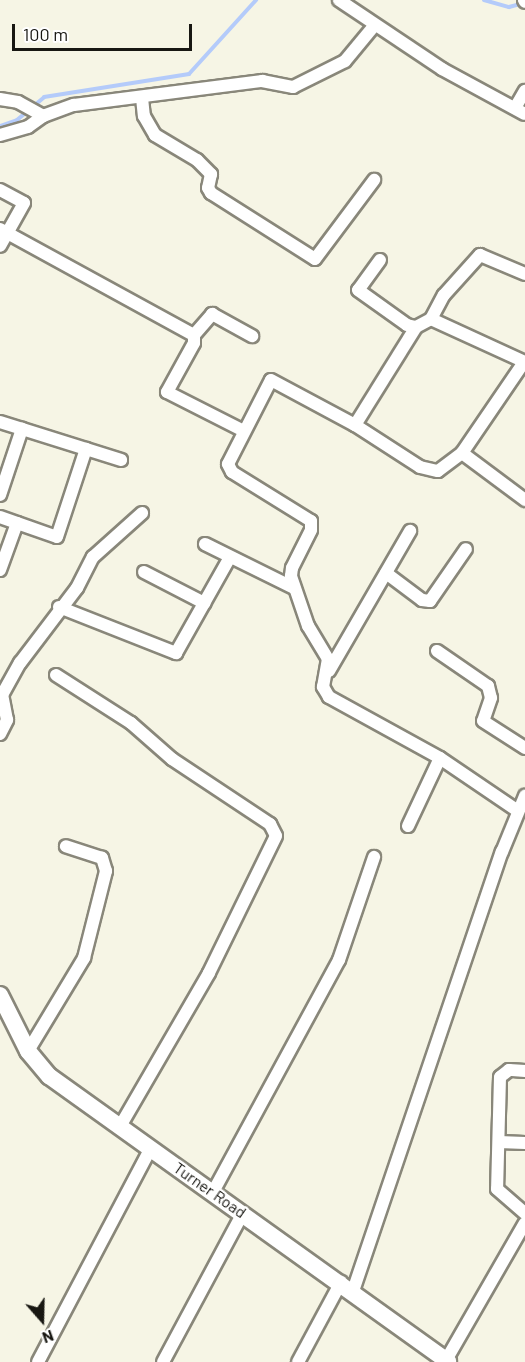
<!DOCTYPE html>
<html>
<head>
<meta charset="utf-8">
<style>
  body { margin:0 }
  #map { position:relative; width:525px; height:1362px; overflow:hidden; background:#f6f5e5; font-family:Barlow,sans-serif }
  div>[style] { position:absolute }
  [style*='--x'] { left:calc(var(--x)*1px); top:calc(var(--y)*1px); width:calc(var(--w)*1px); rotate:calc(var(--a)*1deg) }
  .stream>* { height:4px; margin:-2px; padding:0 2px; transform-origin:2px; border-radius:2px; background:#b4cbfa }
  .roads { filter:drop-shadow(2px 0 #89877a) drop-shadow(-2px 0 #89877a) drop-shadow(0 2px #89877a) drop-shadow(0 -2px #89877a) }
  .minor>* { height:12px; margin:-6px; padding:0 6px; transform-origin:6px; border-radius:6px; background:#fff }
  .secondary>* { height:16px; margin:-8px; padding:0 8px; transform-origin:8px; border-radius:8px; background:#fff }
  span { translate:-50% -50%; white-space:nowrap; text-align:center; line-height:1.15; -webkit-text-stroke:4.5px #fff; paint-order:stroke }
  .street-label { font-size:16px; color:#181712 }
  .north { position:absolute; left:12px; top:1290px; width:60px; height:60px; -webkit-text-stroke:4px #fff; paint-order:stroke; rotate:160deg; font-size:16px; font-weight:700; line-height:24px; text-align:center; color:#181712 }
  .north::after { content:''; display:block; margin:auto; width:21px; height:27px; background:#181712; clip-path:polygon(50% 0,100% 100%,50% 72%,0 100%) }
  .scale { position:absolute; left:12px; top:24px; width:180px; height:27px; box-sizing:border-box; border:3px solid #181712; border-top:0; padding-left:8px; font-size:18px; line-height:21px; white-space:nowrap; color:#181712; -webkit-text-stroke:4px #fff; paint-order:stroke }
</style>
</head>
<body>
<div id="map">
  <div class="stream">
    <i style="--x:484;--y:0;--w:26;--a:16"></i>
    <i style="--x:509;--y:7;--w:16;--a:-15"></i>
    <i style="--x:0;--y:126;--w:18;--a:-19"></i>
    <i style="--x:17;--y:120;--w:35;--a:-40"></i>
    <i style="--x:44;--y:97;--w:147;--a:-9"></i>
    <i style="--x:189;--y:74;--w:100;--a:-47.8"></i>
  </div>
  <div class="roads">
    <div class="minor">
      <i style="--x:339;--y:0;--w:124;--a:33.8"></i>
      <i style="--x:442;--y:69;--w:94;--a:28.5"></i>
      <i style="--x:524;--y:0;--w:2;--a:63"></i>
      <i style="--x:142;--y:98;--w:18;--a:84"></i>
      <i style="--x:144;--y:116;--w:22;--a:60"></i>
      <i style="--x:155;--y:135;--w:49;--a:30.8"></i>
      <i style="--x:197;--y:160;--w:20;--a:45"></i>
      <i style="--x:211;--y:174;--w:14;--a:102"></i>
      <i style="--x:208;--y:188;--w:6;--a:59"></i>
      <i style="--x:211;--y:193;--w:123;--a:32.4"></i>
      <i style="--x:315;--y:259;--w:99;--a:-53.2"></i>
      <i style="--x:0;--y:99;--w:18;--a:9"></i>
      <i style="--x:18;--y:102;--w:29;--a:29"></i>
      <i style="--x:43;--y:116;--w:33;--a:-20"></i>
      <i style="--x:74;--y:105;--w:190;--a:-7.3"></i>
      <i style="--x:262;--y:81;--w:32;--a:11"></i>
      <i style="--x:293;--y:87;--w:58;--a:-26.6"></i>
      <i style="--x:345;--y:61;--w:45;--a:-50.4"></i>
      <i style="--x:515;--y:108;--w:20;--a:-60"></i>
      <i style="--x:0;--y:135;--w:29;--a:-16"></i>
      <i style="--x:28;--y:127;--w:19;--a:-36"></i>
      <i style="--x:0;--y:190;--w:27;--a:28"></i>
      <i style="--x:24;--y:203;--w:49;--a:119.2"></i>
      <i style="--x:0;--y:229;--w:221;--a:28.7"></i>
      <i style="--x:194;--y:335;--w:8;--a:90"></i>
      <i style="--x:194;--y:343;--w:56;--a:118.9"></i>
      <i style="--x:167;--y:392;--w:84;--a:26.9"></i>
      <i style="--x:380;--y:260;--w:37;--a:126"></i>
      <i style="--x:358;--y:290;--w:60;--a:35.5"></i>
      <i style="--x:407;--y:325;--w:9;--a:13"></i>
      <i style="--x:416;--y:327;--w:17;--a:-28"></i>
      <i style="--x:431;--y:319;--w:103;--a:24.6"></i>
      <i style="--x:431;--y:319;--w:27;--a:-62"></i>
      <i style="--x:444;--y:295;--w:54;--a:-48"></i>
      <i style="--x:480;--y:255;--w:49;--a:22.9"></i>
      <i style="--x:194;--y:335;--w:28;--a:-49"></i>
      <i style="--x:212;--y:314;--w:46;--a:28.8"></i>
      <i style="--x:0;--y:422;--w:127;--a:17.4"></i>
      <i style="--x:355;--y:425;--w:115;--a:-58.1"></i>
      <i style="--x:462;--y:453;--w:79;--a:36.7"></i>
      <i style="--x:0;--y:495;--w:70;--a:-71.6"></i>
      <i style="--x:0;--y:517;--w:60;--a:19.3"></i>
      <i style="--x:57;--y:537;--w:93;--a:-71.8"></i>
      <i style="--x:205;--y:544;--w:99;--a:26.3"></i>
      <i style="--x:0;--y:570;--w:50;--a:-70.1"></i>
      <i style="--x:144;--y:572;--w:68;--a:27.3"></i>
      <i style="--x:386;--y:573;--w:45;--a:36.9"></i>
      <i style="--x:422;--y:600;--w:8;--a:7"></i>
      <i style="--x:430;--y:601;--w:63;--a:-55.3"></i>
      <i style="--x:59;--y:607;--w:126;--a:21.5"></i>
      <i style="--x:176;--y:653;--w:110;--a:-60.6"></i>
      <i style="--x:437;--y:651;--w:62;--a:34.5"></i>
      <i style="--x:488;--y:686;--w:12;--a:76"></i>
      <i style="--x:491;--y:698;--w:24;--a:109"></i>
      <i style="--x:483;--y:721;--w:50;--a:32.7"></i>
      <i style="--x:329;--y:671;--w:162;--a:-59.9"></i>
      <i style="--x:56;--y:675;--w:89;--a:32.6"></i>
      <i style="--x:131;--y:723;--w:55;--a:41.3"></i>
      <i style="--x:172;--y:759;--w:118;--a:33.6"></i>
      <i style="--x:270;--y:824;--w:13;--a:63"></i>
      <i style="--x:276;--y:836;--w:153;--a:116.1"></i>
      <i style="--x:209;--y:973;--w:179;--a:120.1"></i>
      <i style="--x:0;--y:734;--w:16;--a:-63"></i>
      <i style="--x:7;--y:720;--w:25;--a:-101"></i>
      <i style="--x:2;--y:695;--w:37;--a:-61"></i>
      <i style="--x:20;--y:663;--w:94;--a:-52.8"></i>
      <i style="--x:77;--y:588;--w:35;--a:-63"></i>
      <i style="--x:93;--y:557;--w:66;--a:-41.9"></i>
      <i style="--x:518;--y:811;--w:94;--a:-145.8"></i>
      <i style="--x:440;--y:758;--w:127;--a:-151.2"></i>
      <i style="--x:329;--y:697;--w:12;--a:-121"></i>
      <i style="--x:323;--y:687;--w:28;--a:-80"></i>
      <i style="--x:328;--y:659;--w:39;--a:-121"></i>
      <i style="--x:308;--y:626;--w:53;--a:-108.8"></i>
      <i style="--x:291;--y:576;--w:8;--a:-83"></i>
      <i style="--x:292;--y:568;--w:42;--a:-63.4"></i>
      <i style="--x:311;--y:530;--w:9;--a:-90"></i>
      <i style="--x:311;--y:521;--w:93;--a:-148.2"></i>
      <i style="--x:232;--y:472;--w:9;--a:-117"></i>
      <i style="--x:228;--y:464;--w:94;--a:-62.9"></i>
      <i style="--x:271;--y:380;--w:95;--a:28.2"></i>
      <i style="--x:355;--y:425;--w:77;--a:32.9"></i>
      <i style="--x:420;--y:467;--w:18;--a:13"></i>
      <i style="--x:438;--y:471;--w:30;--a:-37"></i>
      <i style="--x:462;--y:453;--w:110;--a:-55.7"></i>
      <i style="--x:408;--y:826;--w:75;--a:-64.8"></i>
      <i style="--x:28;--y:1051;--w:109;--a:-58.9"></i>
      <i style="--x:84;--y:958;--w:90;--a:-75.8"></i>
      <i style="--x:106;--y:871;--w:14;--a:-107"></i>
      <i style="--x:102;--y:858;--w:38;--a:-162"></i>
      <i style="--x:525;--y:1071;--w:16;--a:-176"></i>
      <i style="--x:509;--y:1070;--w:11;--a:142"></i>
      <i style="--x:500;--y:1077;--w:112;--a:91.5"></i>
      <i style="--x:497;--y:1189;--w:37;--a:41"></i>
      <i style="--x:499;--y:1142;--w:26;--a:2"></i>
      <i style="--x:213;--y:1192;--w:264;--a:-61.5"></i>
      <i style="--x:339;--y:960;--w:109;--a:-71.2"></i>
      <i style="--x:353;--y:1291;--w:464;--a:-71.3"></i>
      <i style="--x:502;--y:852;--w:61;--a:-67.7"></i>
      <i style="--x:38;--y:1362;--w:242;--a:-62.2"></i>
      <i style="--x:163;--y:1362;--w:169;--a:-61.8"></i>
      <i style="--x:298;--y:1362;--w:91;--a:-61.7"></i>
      <i style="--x:445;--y:1362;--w:160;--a:-60.1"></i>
    </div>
    <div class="secondary">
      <i style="--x:0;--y:995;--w:63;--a:63.4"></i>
      <i style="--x:28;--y:1051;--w:33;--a:50"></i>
      <i style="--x:49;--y:1076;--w:491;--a:35.6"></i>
    </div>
  </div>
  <div class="street-label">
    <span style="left:210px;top:1190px;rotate:35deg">Turner Road</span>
  </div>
  <div class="north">N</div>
  <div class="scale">100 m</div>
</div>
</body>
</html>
